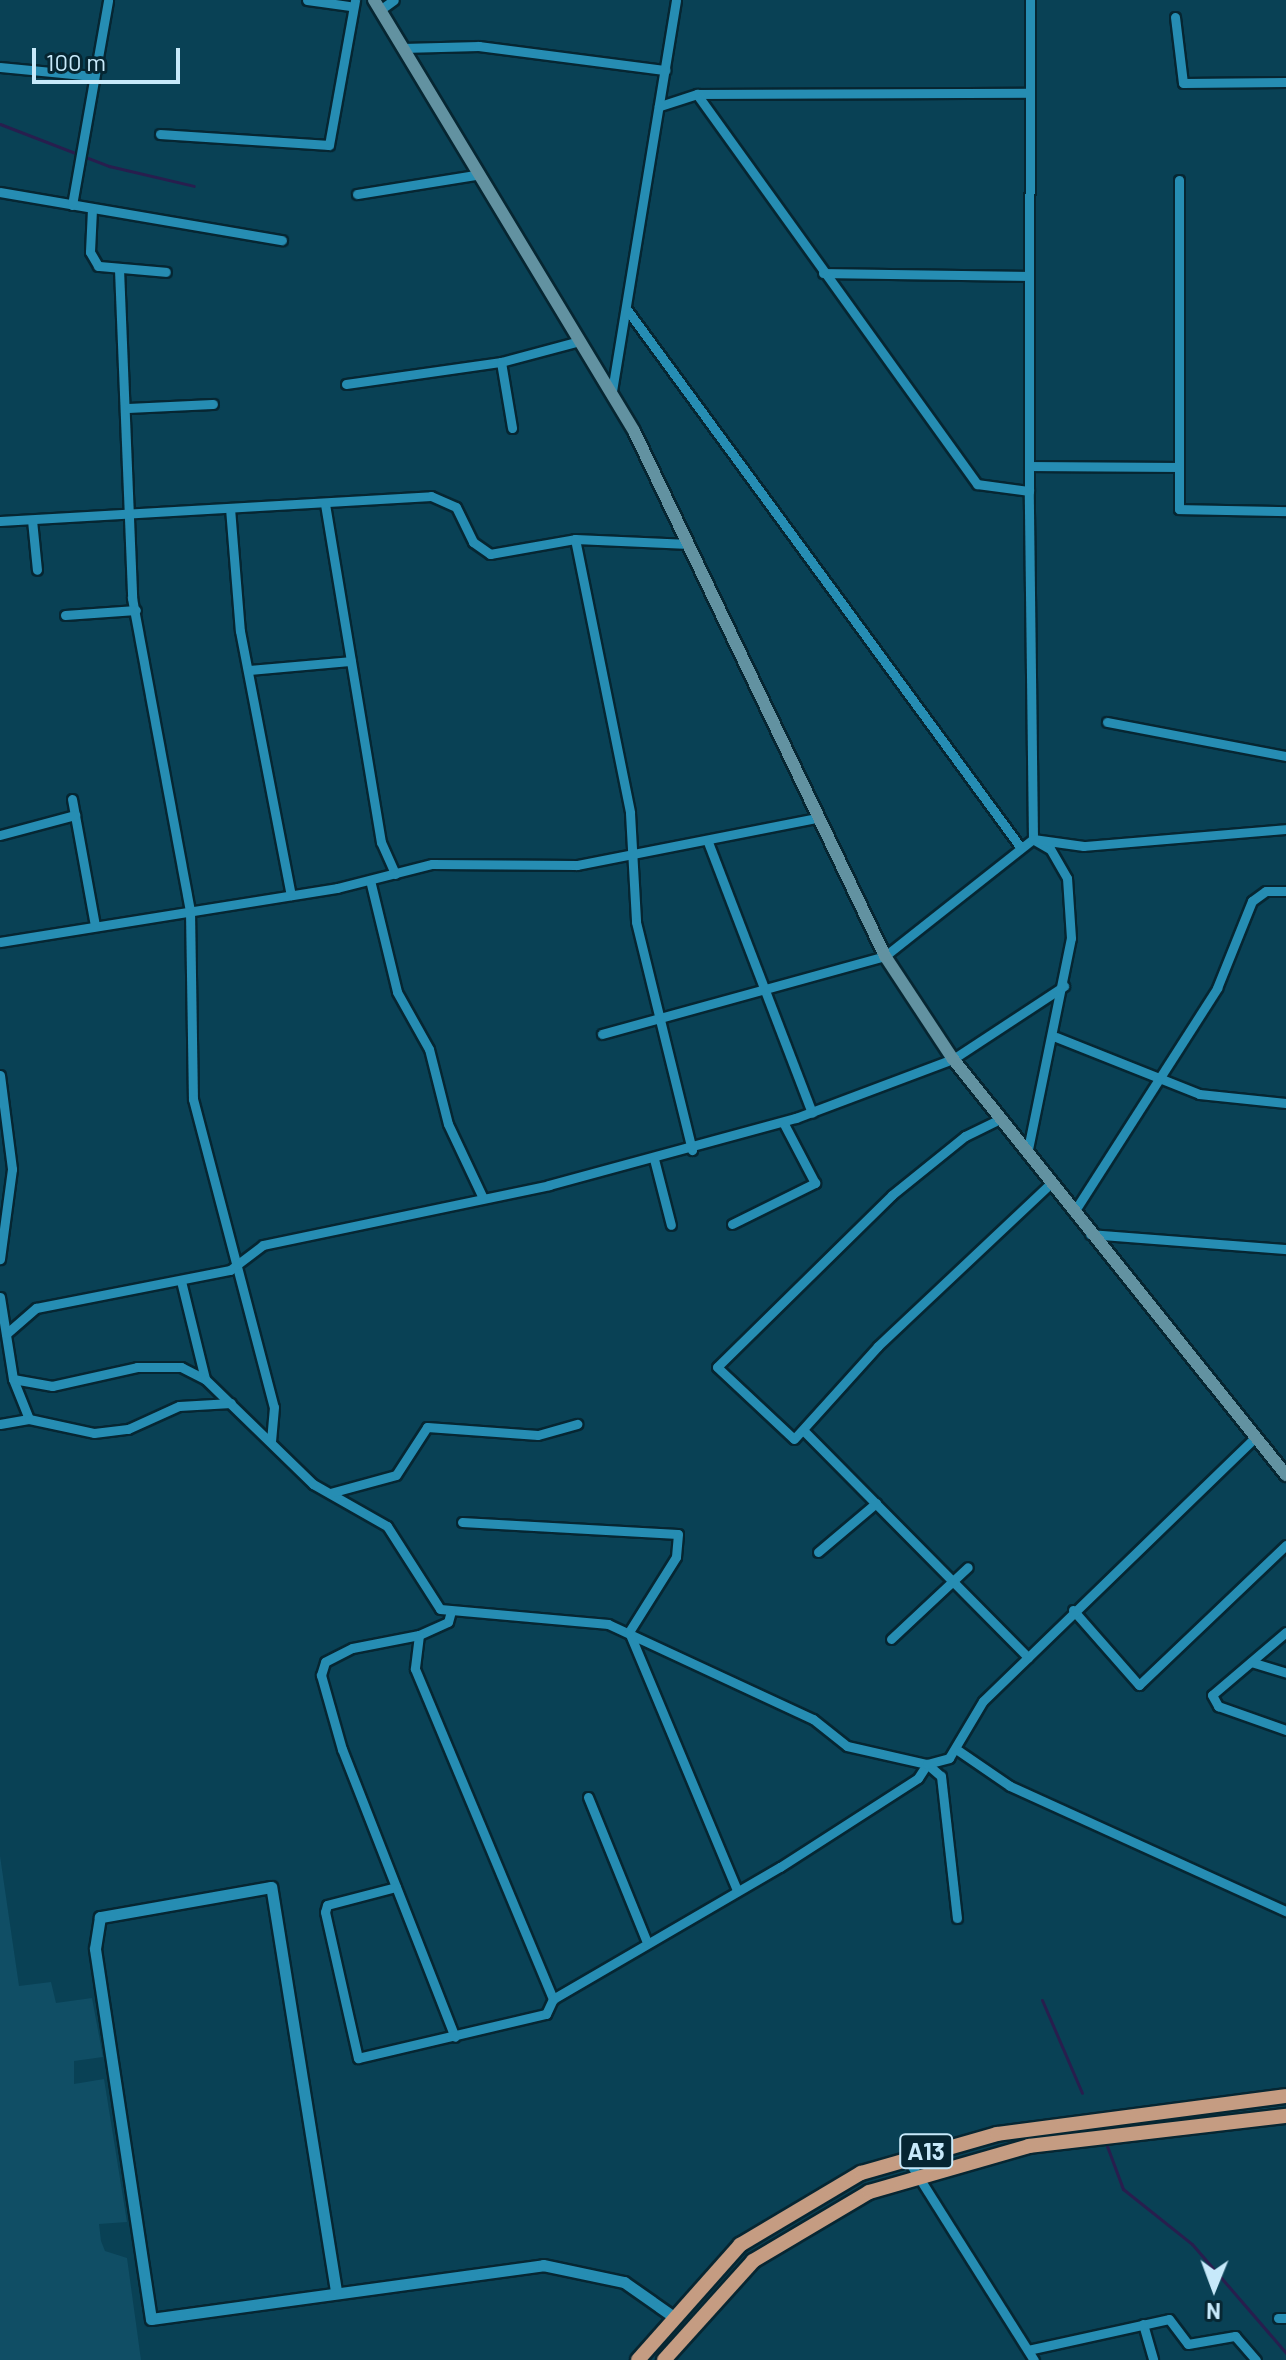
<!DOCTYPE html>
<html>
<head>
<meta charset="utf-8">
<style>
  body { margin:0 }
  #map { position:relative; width:1286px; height:2360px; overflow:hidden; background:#094155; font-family:Barlow,sans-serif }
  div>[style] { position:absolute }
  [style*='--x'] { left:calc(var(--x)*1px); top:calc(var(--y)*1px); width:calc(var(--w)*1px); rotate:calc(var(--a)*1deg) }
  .built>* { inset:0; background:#104e65 }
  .stream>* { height:3px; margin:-1.5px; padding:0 1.5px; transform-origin:1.5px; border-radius:1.5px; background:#281e4e }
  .roads { filter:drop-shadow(2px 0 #062632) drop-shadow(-2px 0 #062632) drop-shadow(0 2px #062632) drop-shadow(0 -2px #062632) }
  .minor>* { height:9px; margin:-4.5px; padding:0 4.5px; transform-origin:4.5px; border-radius:4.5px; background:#268db3 }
  .tertiary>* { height:11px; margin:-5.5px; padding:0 5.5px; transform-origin:5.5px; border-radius:5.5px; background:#268db3 }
  .secondary>* { height:12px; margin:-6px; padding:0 6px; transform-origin:6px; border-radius:6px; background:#6292a1 }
  .trunk>* { height:14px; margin:-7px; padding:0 7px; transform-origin:7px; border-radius:7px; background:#c59c82 }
  span { translate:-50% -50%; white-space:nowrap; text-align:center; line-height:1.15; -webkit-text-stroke:6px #062632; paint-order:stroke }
  .shield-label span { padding:2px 6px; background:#062632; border:2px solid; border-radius:6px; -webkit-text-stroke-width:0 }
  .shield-label { font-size:24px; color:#c7e9fa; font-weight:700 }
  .north { position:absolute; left:1174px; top:2248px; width:80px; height:80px; -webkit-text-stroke:6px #062632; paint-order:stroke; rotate:181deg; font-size:22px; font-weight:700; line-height:32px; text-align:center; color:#c7e9fa }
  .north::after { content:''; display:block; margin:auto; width:28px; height:36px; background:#c7e9fa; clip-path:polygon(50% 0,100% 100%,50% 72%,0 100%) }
  .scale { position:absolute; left:32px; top:48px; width:148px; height:36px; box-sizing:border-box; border:4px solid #c7e9fa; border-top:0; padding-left:10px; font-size:24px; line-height:28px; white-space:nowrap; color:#c7e9fa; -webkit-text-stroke:6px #062632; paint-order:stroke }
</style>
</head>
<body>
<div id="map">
  <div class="built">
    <i style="clip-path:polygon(0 1856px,19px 1986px,51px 1982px,56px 2003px,92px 1998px,103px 2057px,74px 2061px,74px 2084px,104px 2079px,127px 2222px,99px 2224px,101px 2241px,105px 2251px,127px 2258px,141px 2360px,0 2360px)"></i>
  </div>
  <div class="stream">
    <i style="--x:0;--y:124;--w:117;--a:21.1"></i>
    <i style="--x:109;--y:166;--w:87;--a:13.2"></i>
    <i style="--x:1042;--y:2000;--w:101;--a:66.7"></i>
    <i style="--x:1107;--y:2146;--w:46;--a:69.6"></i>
    <i style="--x:1123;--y:2189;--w:88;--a:38.6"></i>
    <i style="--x:1192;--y:2244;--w:144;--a:49.2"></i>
  </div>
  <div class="roads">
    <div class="minor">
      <i style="--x:307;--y:0;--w:42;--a:8.1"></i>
      <i style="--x:380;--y:10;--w:17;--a:-36"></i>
      <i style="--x:1175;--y:17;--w:66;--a:83.1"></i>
      <i style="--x:1183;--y:83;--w:103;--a:-0.6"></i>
      <i style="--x:402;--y:48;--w:77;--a:-1.5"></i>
      <i style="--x:479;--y:46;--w:188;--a:7.4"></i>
      <i style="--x:0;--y:67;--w:94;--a:5.5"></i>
      <i style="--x:697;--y:94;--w:332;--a:-0.2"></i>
      <i style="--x:160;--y:134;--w:169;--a:3.7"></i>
      <i style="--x:329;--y:145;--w:147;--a:-79.8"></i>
      <i style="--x:1179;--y:180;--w:329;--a:90"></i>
      <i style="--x:1179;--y:509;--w:107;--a:1.1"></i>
      <i style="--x:0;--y:192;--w:286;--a:9.7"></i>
      <i style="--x:357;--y:194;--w:120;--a:-9.1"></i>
      <i style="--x:72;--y:205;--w:208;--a:-80"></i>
      <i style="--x:92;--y:209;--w:43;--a:92.7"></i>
      <i style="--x:90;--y:252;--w:16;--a:60"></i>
      <i style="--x:98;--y:266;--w:68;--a:5"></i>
      <i style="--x:119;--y:269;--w:329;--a:87.7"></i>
      <i style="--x:132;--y:598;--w:318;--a:79.5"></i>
      <i style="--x:190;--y:911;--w:188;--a:89.1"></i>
      <i style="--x:193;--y:1099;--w:318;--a:75.3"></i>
      <i style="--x:274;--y:1407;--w:35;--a:95"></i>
      <i style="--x:823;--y:273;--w:205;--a:0.8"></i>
      <i style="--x:628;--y:311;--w:665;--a:53.8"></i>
      <i style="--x:501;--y:362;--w:67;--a:80.5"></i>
      <i style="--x:346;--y:384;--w:157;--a:-8.1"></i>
      <i style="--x:501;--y:362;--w:78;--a:-14.9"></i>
      <i style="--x:612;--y:391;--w:396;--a:-80.7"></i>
      <i style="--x:127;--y:408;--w:86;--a:-2.7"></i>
      <i style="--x:1029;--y:466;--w:148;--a:0.4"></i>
      <i style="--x:1029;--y:491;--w:491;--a:-89.9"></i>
      <i style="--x:325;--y:504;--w:343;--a:80.6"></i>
      <i style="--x:381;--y:842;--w:35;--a:66"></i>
      <i style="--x:230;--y:508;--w:123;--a:85.4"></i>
      <i style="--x:240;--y:631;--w:269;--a:79.1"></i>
      <i style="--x:32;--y:520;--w:50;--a:84.3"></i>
      <i style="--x:0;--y:521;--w:432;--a:-3.3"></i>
      <i style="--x:431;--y:496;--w:27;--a:24"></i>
      <i style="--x:456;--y:507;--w:39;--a:64"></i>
      <i style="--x:473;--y:542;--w:21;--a:35"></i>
      <i style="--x:490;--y:554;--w:86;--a:-10"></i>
      <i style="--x:575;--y:539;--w:114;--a:2.5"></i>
      <i style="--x:575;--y:539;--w:279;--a:78.6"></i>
      <i style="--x:630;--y:813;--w:109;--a:86.8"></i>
      <i style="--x:636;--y:922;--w:235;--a:76.2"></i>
      <i style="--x:65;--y:615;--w:71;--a:-4"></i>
      <i style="--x:248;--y:670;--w:103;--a:-5"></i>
      <i style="--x:1107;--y:722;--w:182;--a:10.8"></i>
      <i style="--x:72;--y:799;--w:129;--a:79.7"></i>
      <i style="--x:0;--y:835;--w:78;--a:-14.9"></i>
      <i style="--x:708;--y:842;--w:290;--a:69"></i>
      <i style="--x:370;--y:880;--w:115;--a:76.4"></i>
      <i style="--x:397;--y:992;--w:65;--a:60.7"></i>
      <i style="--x:429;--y:1049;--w:77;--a:75.8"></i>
      <i style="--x:448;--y:1124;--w:82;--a:64.7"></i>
      <i style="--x:0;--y:942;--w:341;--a:-9.1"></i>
      <i style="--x:337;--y:888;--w:98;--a:-14.2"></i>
      <i style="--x:432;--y:864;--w:145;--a:0.4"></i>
      <i style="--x:577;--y:865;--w:244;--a:-11.1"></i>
      <i style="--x:602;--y:1034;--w:294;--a:-15.4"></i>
      <i style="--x:885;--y:956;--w:189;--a:-38.3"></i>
      <i style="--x:1033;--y:839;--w:348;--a:-90.7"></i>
      <i style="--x:1029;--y:491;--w:52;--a:-172.3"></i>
      <i style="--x:977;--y:484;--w:480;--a:-125.7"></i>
      <i style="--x:697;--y:94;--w:40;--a:162"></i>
      <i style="--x:1056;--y:1037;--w:154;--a:21.7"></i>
      <i style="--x:1199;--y:1094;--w:87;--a:5.9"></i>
      <i style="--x:0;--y:1075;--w:95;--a:82.7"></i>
      <i style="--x:12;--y:1169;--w:91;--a:97.6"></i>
      <i style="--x:1000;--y:1119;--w:39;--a:154"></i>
      <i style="--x:965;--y:1136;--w:94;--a:141.1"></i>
      <i style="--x:892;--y:1195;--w:245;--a:135.5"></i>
      <i style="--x:717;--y:1367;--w:105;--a:43.1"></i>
      <i style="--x:794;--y:1439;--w:125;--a:-47.9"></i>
      <i style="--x:878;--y:1346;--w:238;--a:-43.3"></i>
      <i style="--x:1027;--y:1154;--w:220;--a:-78.5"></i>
      <i style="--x:1071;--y:938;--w:60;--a:-93.8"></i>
      <i style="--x:1067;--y:878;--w:34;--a:-120"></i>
      <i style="--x:1050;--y:849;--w:20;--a:-150"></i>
      <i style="--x:1033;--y:839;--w:51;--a:7.8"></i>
      <i style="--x:1084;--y:846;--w:203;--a:-4.8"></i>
      <i style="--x:654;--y:1159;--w:68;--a:75.6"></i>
      <i style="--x:1074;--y:1212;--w:266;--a:-57.4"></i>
      <i style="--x:1217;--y:988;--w:94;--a:-68.1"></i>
      <i style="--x:1252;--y:901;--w:17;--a:-36"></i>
      <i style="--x:1266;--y:891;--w:20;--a:0"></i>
      <i style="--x:732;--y:1224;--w:93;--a:-26.3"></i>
      <i style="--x:815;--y:1183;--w:69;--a:-117.7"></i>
      <i style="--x:1090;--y:1234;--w:197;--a:4.4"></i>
      <i style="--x:181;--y:1281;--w:101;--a:76.2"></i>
      <i style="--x:0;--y:1297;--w:83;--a:81"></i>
      <i style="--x:13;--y:1379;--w:43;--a:68.2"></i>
      <i style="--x:6;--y:1334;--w:40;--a:-41"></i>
      <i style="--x:36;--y:1308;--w:198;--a:-11.1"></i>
      <i style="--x:230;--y:1270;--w:41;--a:-37.1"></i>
      <i style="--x:263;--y:1245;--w:292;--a:-11.8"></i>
      <i style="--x:549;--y:1185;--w:256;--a:-15.2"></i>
      <i style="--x:796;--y:1118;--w:168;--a:-20.6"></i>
      <i style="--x:953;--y:1059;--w:133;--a:-33.3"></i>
      <i style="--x:13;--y:1379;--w:40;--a:10"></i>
      <i style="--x:52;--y:1386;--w:87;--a:-12.6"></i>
      <i style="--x:137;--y:1367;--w:44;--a:0"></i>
      <i style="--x:181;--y:1367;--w:27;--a:27"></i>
      <i style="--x:205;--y:1379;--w:151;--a:44.2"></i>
      <i style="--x:313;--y:1484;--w:85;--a:29.6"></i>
      <i style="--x:387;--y:1526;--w:98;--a:57.4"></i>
      <i style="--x:440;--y:1609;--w:169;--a:5.1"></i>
      <i style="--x:608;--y:1624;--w:226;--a:24.9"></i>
      <i style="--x:813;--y:1719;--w:43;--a:38.5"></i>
      <i style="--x:847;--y:1746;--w:82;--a:12.7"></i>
      <i style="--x:927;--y:1764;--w:18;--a:41"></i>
      <i style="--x:941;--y:1776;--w:143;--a:83.6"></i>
      <i style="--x:0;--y:1424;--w:29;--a:-10"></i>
      <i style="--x:29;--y:1419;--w:66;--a:12.2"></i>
      <i style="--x:94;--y:1433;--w:34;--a:-7"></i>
      <i style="--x:128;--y:1429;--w:56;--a:-24.3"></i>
      <i style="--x:179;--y:1406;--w:52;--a:-3.3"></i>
      <i style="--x:803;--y:1430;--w:320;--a:45.3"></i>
      <i style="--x:330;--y:1493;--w:68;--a:-15.3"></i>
      <i style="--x:396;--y:1475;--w:57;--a:-57.1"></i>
      <i style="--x:427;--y:1427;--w:111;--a:4.1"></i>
      <i style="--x:538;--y:1435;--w:41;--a:-15.8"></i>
      <i style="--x:462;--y:1522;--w:216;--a:3.2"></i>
      <i style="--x:678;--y:1534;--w:23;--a:95"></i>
      <i style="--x:676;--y:1557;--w:89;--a:122.1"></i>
      <i style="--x:629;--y:1632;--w:280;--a:67.3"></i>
      <i style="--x:818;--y:1552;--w:76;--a:-40.2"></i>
      <i style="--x:1073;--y:1610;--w:100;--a:48.7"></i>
      <i style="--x:1139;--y:1685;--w:203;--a:-43.6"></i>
      <i style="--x:451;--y:1611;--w:11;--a:105"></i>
      <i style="--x:448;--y:1622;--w:32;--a:156"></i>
      <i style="--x:419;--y:1635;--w:34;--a:97"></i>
      <i style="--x:415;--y:1669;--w:358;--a:67.3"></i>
      <i style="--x:553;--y:1999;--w:263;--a:-30.2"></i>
      <i style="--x:780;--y:1867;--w:164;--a:-32.8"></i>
      <i style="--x:918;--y:1778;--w:17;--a:-57"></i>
      <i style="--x:927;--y:1764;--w:23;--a:-15"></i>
      <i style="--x:949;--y:1758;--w:66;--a:-59.2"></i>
      <i style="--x:983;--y:1701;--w:378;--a:-44.1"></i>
      <i style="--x:1286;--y:1632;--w:97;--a:139.6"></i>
      <i style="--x:1212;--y:1695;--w:13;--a:61"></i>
      <i style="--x:1218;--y:1706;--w:72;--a:19.4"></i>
      <i style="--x:419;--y:1635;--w:68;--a:169"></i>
      <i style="--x:352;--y:1648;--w:30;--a:153"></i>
      <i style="--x:325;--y:1662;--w:14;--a:107"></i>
      <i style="--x:321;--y:1675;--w:77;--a:74.2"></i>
      <i style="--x:342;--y:1749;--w:309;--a:68.6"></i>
      <i style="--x:891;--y:1639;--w:105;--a:-43.1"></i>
      <i style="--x:1251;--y:1662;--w:37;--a:17"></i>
      <i style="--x:956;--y:1749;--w:65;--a:34.4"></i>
      <i style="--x:1010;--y:1786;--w:303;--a:24.4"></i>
      <i style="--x:588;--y:1797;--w:154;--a:67.9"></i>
      <i style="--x:396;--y:1887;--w:71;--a:165.4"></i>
      <i style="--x:327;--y:1905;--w:7;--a:106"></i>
      <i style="--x:325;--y:1912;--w:150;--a:77.3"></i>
      <i style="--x:358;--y:2058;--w:193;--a:-13.2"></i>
      <i style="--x:546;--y:2014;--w:17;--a:-65"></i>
      <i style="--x:906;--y:2157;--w:240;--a:57.8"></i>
      <i style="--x:1278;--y:2318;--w:8;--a:0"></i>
      <i style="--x:1143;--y:2324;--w:37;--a:74"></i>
      <i style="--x:1028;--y:2350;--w:144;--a:-12.4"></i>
      <i style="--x:1169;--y:2319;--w:31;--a:53"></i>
      <i style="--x:1188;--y:2344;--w:48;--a:-9.7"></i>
      <i style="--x:1235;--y:2336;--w:32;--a:49"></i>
    </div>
    <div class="tertiary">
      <i style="--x:336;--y:2291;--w:409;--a:-99.1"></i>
      <i style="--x:271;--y:1887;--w:174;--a:170"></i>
      <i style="--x:100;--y:1917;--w:32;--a:99"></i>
      <i style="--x:95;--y:1949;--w:374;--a:81.4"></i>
      <i style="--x:151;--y:2319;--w:396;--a:-7.8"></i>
      <i style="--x:543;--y:2265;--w:83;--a:11.9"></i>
      <i style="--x:624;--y:2282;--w:57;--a:35.1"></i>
    </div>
    <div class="secondary">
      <i style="--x:374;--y:0;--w:503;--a:58.9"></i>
      <i style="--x:634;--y:431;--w:582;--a:64.45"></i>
      <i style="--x:885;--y:956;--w:123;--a:56.6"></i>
      <i style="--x:953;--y:1059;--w:533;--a:51.32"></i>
    </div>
    <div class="trunk">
      <i style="--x:638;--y:2360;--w:154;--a:-48.4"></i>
      <i style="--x:740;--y:2245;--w:141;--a:-30.8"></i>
      <i style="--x:861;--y:2173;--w:141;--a:-16"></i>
      <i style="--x:997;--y:2134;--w:291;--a:-7.5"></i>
      <i style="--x:664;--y:2360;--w:133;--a:-48"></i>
      <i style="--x:753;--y:2261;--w:135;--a:-30.7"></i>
      <i style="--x:869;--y:2192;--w:166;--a:-16"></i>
      <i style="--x:1029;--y:2146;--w:259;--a:-6.7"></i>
    </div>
  </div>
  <div class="shield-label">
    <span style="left:926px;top:2151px">A13</span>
  </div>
  <div class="north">N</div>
  <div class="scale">100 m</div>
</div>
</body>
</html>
